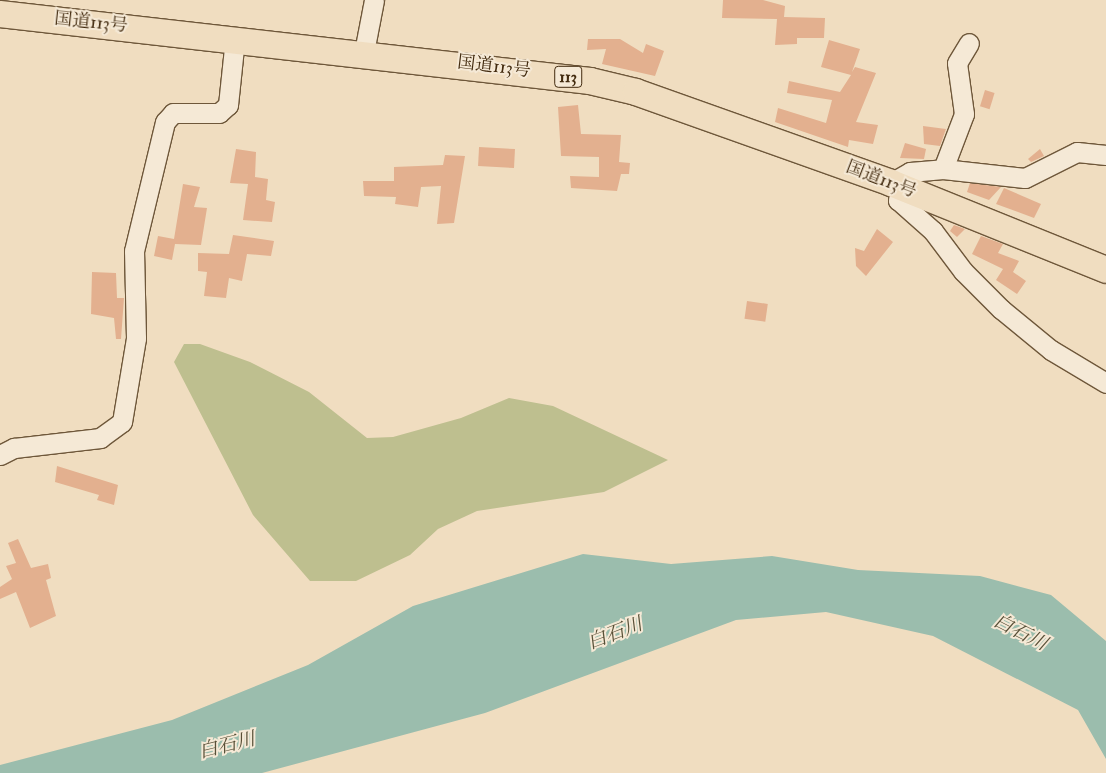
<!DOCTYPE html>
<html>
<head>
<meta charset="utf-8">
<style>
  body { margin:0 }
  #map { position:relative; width:1106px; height:773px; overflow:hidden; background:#f0ddc0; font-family:"IM FELL Double Pica","Noto Serif JP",serif }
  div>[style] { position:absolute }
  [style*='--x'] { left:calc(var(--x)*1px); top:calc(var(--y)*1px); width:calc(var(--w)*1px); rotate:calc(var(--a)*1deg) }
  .green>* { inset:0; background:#bebf8f }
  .water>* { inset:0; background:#9bbdad }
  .building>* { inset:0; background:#e3b08f; transform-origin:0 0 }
  .roads { filter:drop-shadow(1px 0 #6e573a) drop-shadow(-1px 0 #6e573a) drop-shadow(0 1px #6e573a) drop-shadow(0 -1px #6e573a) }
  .minor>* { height:19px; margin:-9.5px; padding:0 9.5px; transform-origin:9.5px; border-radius:9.5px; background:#f5e9d6 }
  .highway>* { height:26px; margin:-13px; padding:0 13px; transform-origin:13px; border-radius:13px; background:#f0ddc0 }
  span { translate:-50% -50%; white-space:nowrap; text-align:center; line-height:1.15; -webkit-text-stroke:4px #f5e9d6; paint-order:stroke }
  .shield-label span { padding:1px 4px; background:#f5e9d6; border:1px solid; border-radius:4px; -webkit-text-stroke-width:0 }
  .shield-label { font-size:16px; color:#422a0e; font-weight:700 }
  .street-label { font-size:18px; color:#422a0e }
  .water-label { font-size:19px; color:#584f36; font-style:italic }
</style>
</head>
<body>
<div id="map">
  <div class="green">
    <i style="clip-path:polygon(184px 344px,200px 344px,250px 362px,309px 392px,367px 438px,393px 437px,461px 418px,509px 398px,553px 406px,668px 460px,604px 492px,477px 511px,438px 529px,410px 555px,356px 581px,310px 581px,253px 515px,174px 362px)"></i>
  </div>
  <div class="water">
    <i style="clip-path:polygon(583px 554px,671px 564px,772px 556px,858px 570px,980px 576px,1051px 595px,1106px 641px,1106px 759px,1078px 710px,933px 636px,826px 612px,736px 620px,485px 713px,262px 773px,0 773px,0 765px,172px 720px,308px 665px,413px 606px)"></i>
  </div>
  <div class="building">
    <i style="clip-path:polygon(723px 0,763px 0,785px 6px,784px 17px,825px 18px,824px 38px,797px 38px,797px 44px,775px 45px,777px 19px,722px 18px)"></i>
    <i style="clip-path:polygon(588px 39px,620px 39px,643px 53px,646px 44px,664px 51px,655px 76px,602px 64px,606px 49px,587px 50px)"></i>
    <i style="clip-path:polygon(829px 40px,860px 49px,852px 72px,855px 67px,876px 73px,856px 122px,878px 125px,873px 144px,849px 140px,848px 147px,775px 122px,778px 108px,826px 123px,832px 100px,787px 93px,789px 81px,840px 92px,851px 75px,821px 67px)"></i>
    <i style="left:985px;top:90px;width:10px;height:17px;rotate:17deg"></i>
    <i style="clip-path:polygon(578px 105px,581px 134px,621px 135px,619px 162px,630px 163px,629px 174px,621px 174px,617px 191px,571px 188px,570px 176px,599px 177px,599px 157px,561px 156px,558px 107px)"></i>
    <i style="clip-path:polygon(923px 126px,946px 129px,940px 146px,924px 144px)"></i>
    <i style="clip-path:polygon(905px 143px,926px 149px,924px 159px,900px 158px)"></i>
    <i style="clip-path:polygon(236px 149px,256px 152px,255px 177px,268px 179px,266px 200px,275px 202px,272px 222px,243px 220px,248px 184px,230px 183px)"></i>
    <i style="left:515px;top:149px;width:19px;height:36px;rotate:93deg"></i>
    <i style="clip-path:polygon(1040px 149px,1044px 156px,1031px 162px,1028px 159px)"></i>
    <i style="clip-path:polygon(445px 155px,465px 156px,454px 223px,437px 224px,441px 186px,421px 187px,418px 207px,395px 204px,396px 197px,364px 196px,363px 181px,394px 181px,394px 167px,443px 165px)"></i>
    <i style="clip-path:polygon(970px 183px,1001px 187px,989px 200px,967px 192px)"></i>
    <i style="clip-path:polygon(183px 184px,200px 187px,194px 207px,207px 208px,201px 245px,175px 244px,172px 260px,154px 256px,158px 236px,174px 239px)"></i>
    <i style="clip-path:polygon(1004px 188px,1041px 204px,1034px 218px,996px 204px)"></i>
    <i style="clip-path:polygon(954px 225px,965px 229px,957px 237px,950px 231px)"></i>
    <i style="clip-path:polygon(877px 229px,893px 242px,866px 276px,856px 266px,855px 248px,864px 251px)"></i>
    <i style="clip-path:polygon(233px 235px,274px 241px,271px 256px,247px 254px,242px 281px,229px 278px,226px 298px,204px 296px,207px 272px,198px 271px,198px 253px,229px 254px)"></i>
    <i style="clip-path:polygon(981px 236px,1003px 244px,998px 253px,1019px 261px,1013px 272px,1026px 281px,1017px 294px,996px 280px,1003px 269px,972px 254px)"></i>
    <i style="clip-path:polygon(92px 272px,116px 273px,117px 298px,124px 298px,121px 339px,116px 339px,114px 318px,91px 314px)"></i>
    <i style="left:747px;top:301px;width:21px;height:18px;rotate:8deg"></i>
    <i style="clip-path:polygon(57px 466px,118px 485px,114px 505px,97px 500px,99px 495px,55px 482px)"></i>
    <i style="clip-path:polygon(18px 539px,31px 568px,48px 564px,51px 578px,46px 580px,56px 616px,30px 628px,16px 592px,0 599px,0 587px,12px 579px,6px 566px,16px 563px,8px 543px)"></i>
  </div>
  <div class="roads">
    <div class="minor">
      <i style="--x:364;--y:52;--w:53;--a:-79.1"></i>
      <i style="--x:943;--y:169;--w:59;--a:-69.1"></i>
      <i style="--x:964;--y:114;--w:51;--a:-97.8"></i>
      <i style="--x:957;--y:63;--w:23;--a:-59"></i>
      <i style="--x:891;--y:183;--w:22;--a:-30"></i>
      <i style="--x:910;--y:172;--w:33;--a:-5"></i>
      <i style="--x:943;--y:169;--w:82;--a:6.3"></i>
      <i style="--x:1025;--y:178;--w:58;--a:-26.6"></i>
      <i style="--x:1077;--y:152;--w:29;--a:6"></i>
      <i style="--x:902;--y:188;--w:13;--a:108"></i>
      <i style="--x:898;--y:200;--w:47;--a:41.5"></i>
      <i style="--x:933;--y:231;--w:50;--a:53.1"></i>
      <i style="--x:963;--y:271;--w:54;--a:45"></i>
      <i style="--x:1001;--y:309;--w:65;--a:39.4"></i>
      <i style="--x:1051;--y:350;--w:64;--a:31"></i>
      <i style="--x:0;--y:455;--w:16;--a:-27"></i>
      <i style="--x:14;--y:448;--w:87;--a:-6.6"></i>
      <i style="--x:100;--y:438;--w:27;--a:-36"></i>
      <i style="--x:122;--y:422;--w:85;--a:-80.5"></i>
      <i style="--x:136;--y:338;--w:87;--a:-91.3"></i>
      <i style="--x:134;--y:251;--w:133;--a:-76.5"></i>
      <i style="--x:165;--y:122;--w:12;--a:-48"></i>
      <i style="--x:173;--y:113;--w:46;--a:0"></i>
      <i style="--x:219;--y:113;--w:12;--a:-42"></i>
      <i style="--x:228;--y:105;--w:67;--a:-84"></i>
    </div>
    <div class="highway">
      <i style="--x:0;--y:14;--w:594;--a:6.48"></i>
      <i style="--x:590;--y:81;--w:47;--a:13.4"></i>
      <i style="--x:636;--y:92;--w:271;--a:19.6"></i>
      <i style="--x:891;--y:183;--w:232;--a:22"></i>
    </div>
  </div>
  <div class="shield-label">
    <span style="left:568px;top:77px">113</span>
  </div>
  <div class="street-label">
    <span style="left:91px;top:23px;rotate:6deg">国道113号</span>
    <span style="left:494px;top:67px;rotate:7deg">国道113号</span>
    <span style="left:881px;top:180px;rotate:21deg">国道113号</span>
  </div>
  <div class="water-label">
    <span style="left:1020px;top:633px;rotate:27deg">白石川</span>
    <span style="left:615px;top:634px;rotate:-21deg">白石川</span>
    <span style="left:227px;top:746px;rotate:-14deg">白石川</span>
  </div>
</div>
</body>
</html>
